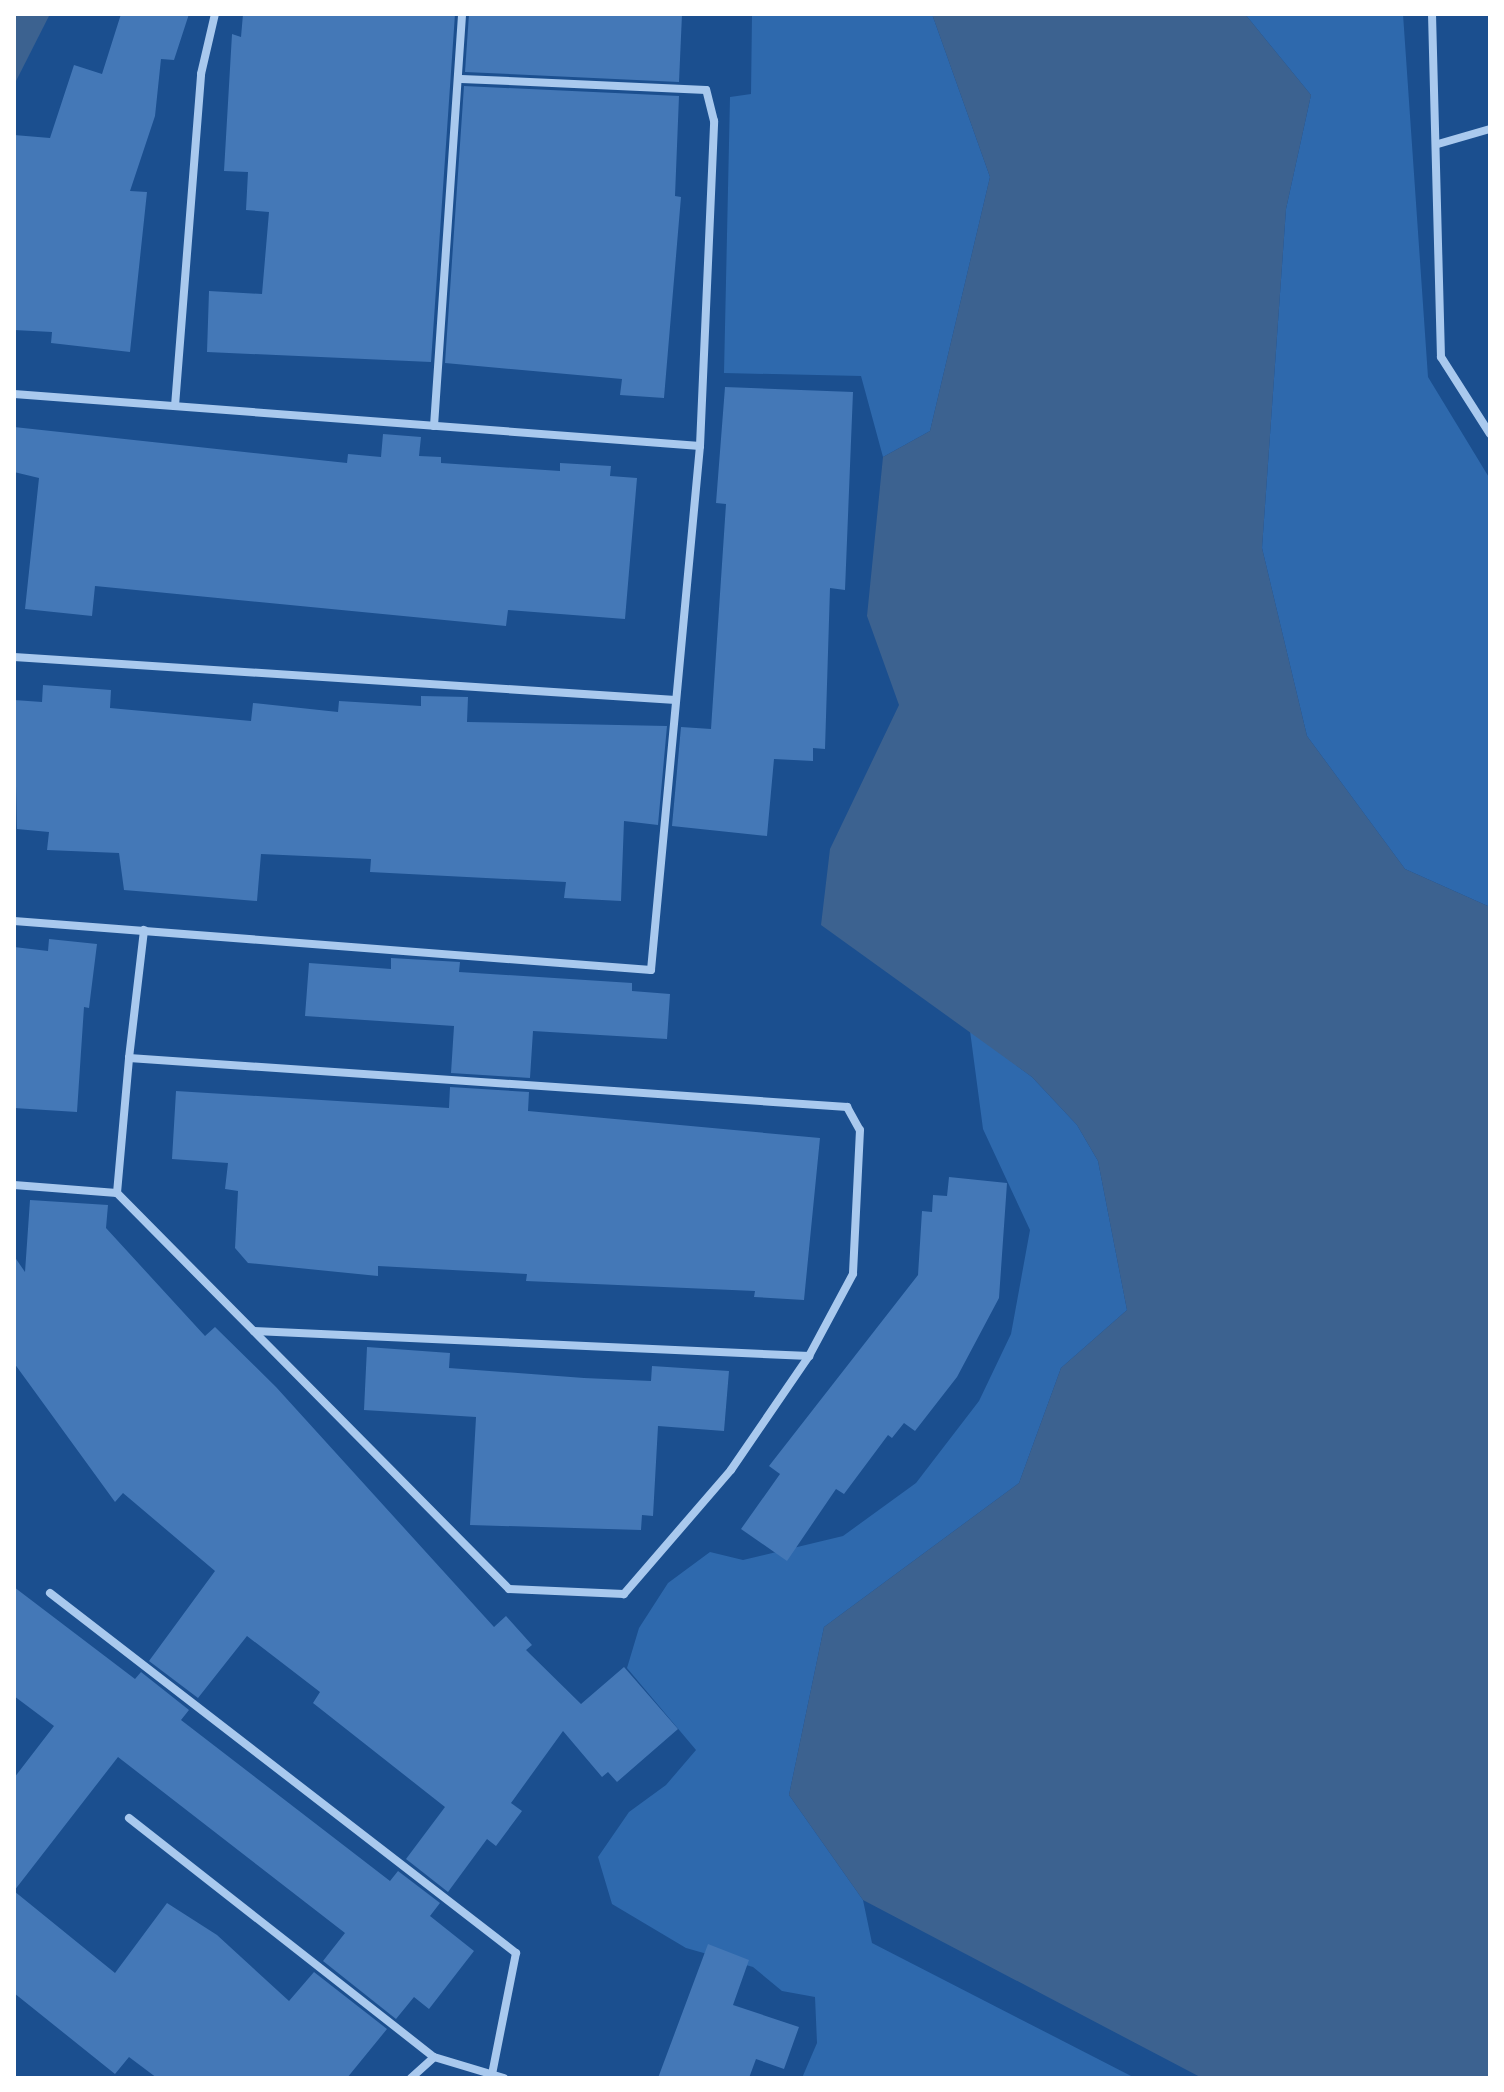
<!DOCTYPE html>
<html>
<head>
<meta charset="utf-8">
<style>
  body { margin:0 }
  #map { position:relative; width:1504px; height:2092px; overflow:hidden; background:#1b4f8f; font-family:Manrope,sans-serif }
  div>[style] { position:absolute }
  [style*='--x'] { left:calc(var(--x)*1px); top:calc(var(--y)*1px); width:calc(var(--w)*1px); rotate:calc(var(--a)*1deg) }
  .green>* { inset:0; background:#2e69ad }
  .water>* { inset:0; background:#3c6290 }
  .building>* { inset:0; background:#4478b7 }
  .minor>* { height:8px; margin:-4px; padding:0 4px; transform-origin:4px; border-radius:4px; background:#a9c9ee }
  span { translate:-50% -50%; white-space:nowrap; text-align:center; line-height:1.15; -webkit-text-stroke:7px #1b4f8f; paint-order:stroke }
  .frame { position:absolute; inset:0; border:16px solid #fff; pointer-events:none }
</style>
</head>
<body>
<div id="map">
  <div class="green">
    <i style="clip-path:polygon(752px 14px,932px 14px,990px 177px,930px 431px,883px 457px,861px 376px,724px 373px,730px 97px,751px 94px)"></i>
    <i style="clip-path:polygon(1245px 14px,1403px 14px,1428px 377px,1490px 479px,1490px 907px,1405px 869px,1307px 736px,1262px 548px,1286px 209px,1311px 95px)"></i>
    <i style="clip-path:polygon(970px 1031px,1032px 1077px,1077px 1125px,1098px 1161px,1127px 1310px,1061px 1368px,1019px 1483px,824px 1627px,789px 1795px,863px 1900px,872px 1943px,1135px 2078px,802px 2078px,817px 2043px,815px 1997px,782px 1991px,753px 1967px,686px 1948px,612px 1904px,598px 1857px,629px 1812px,666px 1785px,696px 1750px,627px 1668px,639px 1628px,668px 1583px,710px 1552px,743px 1560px,843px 1536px,916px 1483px,979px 1401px,1011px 1334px,1030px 1230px,983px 1129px)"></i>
  </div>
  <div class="water">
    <i style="clip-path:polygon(14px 14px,50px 14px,14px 85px)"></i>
    <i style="clip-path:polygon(932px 14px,1245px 14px,1311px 95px,1286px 209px,1262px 548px,1307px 736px,1405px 869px,1490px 907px,1490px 2078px,1202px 2078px,863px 1900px,789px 1795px,824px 1627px,1019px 1483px,1061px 1368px,1127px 1310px,1098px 1161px,1077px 1125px,1032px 1077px,821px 925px,830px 849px,899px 705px,867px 616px,883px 457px,930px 431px,990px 177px)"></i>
  </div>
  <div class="building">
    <i style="clip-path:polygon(121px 14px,189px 14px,174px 60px,161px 59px,155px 116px,130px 191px,147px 192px,130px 352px,51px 343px,52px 332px,14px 330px,14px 135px,50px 138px,74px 65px,102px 74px)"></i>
    <i style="clip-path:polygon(243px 14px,455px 14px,431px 362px,207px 352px,209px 291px,262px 294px,269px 212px,246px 210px,248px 172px,224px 171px,232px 34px,241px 37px)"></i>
    <i style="clip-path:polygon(469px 14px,682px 14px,679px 82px,465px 72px)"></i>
    <i style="clip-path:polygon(464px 86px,679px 96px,675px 196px,681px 197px,664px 398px,620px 395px,622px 379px,445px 363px)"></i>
    <i style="clip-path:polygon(725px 387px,853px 392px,845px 590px,830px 588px,825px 749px,813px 748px,813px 761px,774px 759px,767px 836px,672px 826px,681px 727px,711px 729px,726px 504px,716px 503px)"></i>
    <i style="clip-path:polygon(14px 427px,347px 463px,348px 454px,381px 457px,383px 434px,421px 437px,419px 456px,441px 457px,441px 463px,560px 471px,560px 463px,611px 466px,610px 476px,637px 478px,625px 619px,508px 610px,506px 626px,95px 586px,92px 616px,25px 609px,39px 478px,14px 472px)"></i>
    <i style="clip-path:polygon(43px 685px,111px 690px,110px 708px,251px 721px,253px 703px,338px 712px,339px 701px,421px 706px,421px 696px,468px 697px,467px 722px,667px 726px,658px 825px,624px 821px,621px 901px,564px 898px,566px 882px,370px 872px,371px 859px,261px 854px,257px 901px,124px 890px,119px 853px,47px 850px,49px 832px,17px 829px,14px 700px,42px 702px)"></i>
    <i style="clip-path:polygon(49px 939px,97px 944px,89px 1008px,84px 1007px,77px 1112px,14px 1108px,14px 947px,48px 951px)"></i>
    <i style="clip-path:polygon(391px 958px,460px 962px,459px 972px,632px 983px,632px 991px,670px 994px,667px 1039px,533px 1031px,530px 1078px,451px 1073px,454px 1026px,305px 1016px,309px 963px,391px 969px)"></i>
    <i style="clip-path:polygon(450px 1087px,529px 1092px,528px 1111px,820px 1138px,804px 1300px,754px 1297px,755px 1291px,526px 1281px,527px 1274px,378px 1266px,378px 1276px,248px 1263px,235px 1248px,238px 1191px,225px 1189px,228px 1163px,172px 1159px,176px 1091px,449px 1108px)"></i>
    <i style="clip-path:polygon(949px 1177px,1007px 1183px,999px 1298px,957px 1377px,915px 1431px,904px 1423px,892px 1438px,888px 1435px,844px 1494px,836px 1489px,787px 1561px,741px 1529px,780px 1474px,769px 1466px,918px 1275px,922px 1211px,932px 1212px,933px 1195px,947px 1196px)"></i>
    <i style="clip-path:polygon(30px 1200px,108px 1205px,106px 1228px,205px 1336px,215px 1327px,276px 1387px,494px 1627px,506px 1616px,532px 1645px,526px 1650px,581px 1704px,624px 1667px,678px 1729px,617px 1782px,608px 1772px,602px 1777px,563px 1731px,511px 1803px,522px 1811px,496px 1846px,487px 1839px,448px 1892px,406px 1859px,445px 1807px,313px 1703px,320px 1692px,247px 1636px,198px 1698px,149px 1661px,215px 1571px,123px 1493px,115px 1502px,14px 1363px,14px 1256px,25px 1272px)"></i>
    <i style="clip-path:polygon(367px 1347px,450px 1353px,449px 1368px,584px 1378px,651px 1381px,652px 1366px,729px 1371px,724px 1431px,658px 1426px,653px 1516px,642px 1515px,641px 1530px,470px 1525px,476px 1417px,364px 1410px)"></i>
    <i style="clip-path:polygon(14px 1587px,135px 1679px,141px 1672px,189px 1710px,181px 1720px,390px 1881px,398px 1871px,440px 1903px,430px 1916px,474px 1951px,429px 2009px,414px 1997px,396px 2019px,323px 1961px,345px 1933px,118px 1757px,14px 1891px,115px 1973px,167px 1903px,217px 1935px,289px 2001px,314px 1972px,387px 2029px,347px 2078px,157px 2078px,129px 2057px,115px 2074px,14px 1993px,14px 1778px,54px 1726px,14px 1696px)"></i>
    <i style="clip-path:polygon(708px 1944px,749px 1960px,733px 2005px,799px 2027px,784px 2069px,756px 2059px,749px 2078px,658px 2078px)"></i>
  </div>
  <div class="minor">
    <i style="--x:1432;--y:14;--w:343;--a:88.5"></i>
    <i style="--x:1441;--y:357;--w:91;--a:57.5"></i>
    <i style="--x:1438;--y:144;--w:54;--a:-16.1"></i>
    <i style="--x:14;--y:394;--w:688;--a:4.33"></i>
    <i style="--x:175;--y:406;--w:333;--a:-85.5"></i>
    <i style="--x:201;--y:74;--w:62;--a:-76.9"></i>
    <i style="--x:434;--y:426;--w:413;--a:-86.1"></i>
    <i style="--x:14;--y:657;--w:663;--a:3.72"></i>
    <i style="--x:14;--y:921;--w:639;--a:4.4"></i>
    <i style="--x:651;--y:970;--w:526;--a:-84.66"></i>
    <i style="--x:700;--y:446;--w:325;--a:-87.5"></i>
    <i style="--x:714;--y:121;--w:32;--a:-104"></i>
    <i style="--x:706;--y:90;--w:245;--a:-177.4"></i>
    <i style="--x:129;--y:1058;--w:720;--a:3.9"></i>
    <i style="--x:847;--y:1107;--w:26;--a:61"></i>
    <i style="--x:860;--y:1130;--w:144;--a:92.8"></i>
    <i style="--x:853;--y:1274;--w:93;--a:118.2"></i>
    <i style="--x:809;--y:1356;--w:138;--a:124.4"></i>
    <i style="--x:731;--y:1470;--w:164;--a:130.8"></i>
    <i style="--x:624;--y:1594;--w:115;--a:-177.5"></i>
    <i style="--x:509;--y:1589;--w:557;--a:-134.71"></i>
    <i style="--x:117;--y:1193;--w:136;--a:-84.9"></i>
    <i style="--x:129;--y:1058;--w:129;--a:-83.3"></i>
    <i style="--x:14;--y:1185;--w:103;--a:4.4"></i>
    <i style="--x:254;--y:1331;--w:556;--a:2.58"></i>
    <i style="--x:50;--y:1593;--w:589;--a:37.69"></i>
    <i style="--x:516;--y:1953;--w:123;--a:101.2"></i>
    <i style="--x:129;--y:1818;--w:387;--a:38.1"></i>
    <i style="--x:411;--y:2078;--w:31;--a:-42"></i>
    <i style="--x:434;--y:2057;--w:73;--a:16.7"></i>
  </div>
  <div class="frame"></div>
</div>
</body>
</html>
